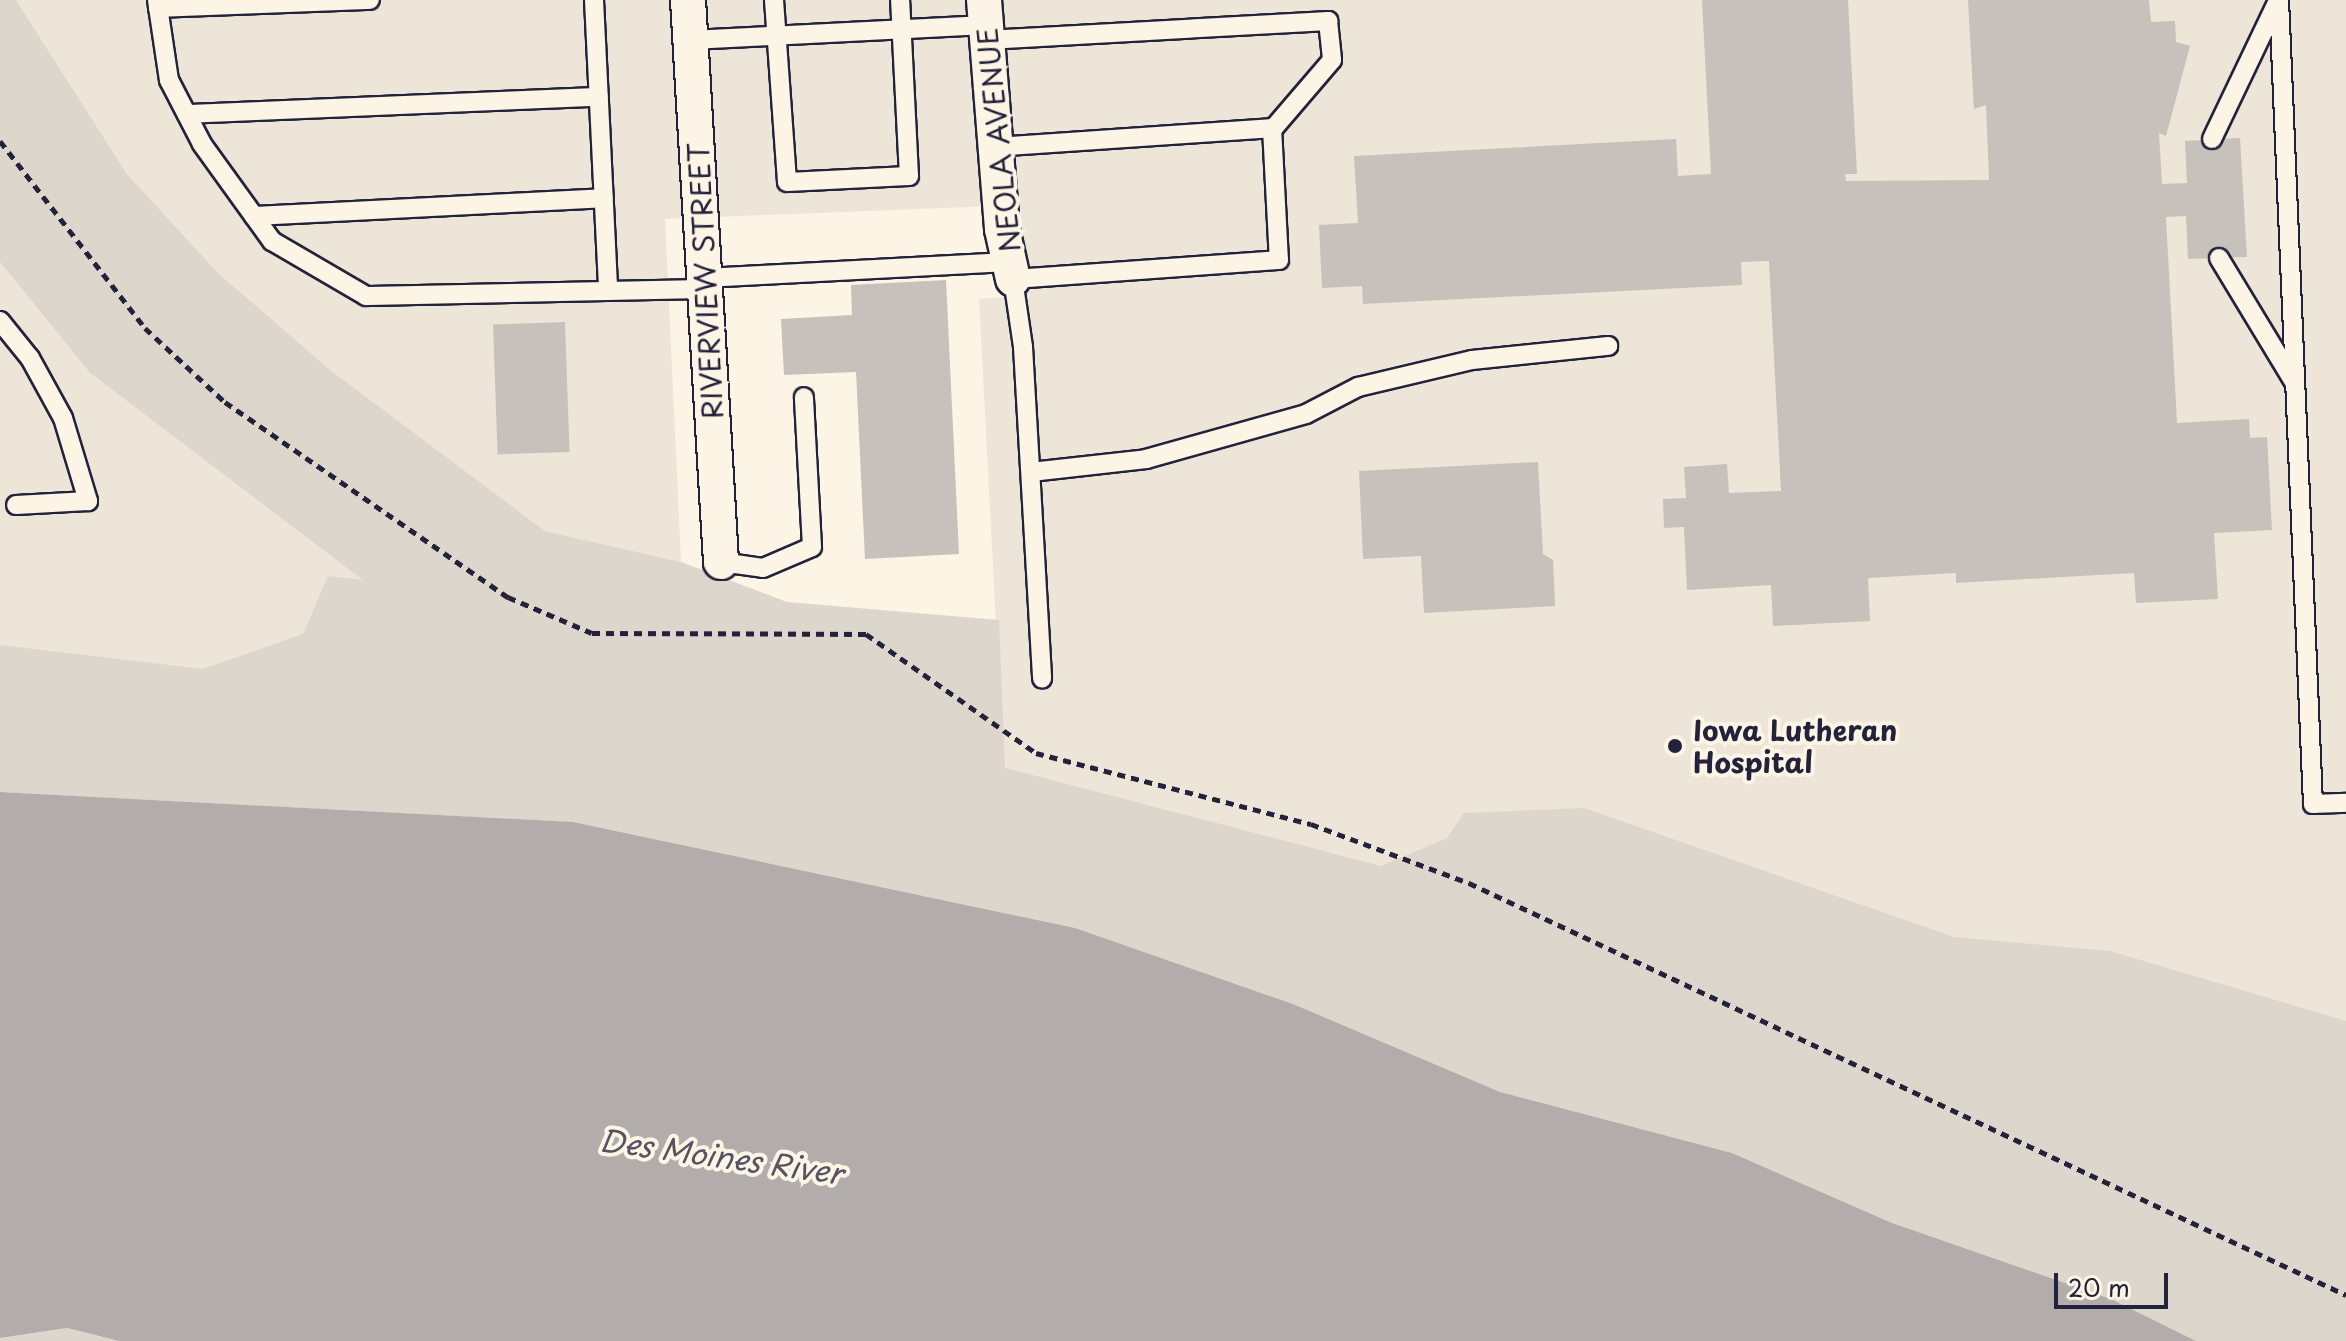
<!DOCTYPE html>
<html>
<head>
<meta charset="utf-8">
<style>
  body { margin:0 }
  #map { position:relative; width:2346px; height:1341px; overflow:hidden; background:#fcf5e5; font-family:"Playpen Sans",sans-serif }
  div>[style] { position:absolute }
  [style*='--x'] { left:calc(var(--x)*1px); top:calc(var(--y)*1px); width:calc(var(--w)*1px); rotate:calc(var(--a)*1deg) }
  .built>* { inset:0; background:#ece5d8 }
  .green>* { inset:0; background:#dcd6cc }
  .water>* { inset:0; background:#b2adab }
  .building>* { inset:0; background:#c6c1bb; transform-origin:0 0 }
  .path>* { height:5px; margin-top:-2.5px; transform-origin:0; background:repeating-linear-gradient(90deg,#22223b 0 8px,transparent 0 14px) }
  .roads { filter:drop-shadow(2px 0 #22223b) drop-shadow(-2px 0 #22223b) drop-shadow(0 2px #22223b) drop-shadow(0 -2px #22223b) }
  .lane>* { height:18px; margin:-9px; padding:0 9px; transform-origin:9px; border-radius:9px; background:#fcf5e5 }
  .street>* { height:34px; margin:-17px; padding:0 17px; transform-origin:17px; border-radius:17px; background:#fcf5e5 }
  .dots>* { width:22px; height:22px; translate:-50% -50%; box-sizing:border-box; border:4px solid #fcf5e5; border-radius:50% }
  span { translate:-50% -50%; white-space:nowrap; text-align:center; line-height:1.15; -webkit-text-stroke:8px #fcf5e5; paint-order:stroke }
  .street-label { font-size:28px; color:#22223b }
  .poi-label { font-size:28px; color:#22223b; font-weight:700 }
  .left { translate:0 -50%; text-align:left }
  .water-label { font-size:30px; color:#545362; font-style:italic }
  .scale { position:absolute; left:2054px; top:1273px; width:114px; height:36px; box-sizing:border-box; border:4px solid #22223b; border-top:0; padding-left:10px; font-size:24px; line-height:28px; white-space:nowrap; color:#22223b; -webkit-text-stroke:6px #fcf5e5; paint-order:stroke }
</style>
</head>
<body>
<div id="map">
  <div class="built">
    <i style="clip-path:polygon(16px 0,2346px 0,2346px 1341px,2196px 1341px,2111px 1299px,1500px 1092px,1075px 928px,573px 822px,0 792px,0 262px,90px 373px,232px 480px,1009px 871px,979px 299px,1026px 295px,1019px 205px,665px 219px,681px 562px,545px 531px,329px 370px,220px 275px,127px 174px)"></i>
  </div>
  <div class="green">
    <i style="clip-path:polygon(0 0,16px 0,127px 174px,220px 275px,330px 370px,545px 531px,681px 562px,787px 602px,999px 620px,1005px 768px,1381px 866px,1447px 838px,1464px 813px,1584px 808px,1954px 937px,2110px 951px,2346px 1021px,2346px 1341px,2196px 1341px,2111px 1299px,1892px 1223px,1732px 1153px,1500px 1092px,1293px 1004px,1075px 928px,573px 822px,0 792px,0 645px,203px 669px,303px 634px,328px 576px,363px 580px,90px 373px,0 262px)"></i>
    <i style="clip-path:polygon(67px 1328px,119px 1341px,0 1341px,0 1338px)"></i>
  </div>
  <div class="water">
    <i style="clip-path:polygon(0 792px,573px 822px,1075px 928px,1293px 1004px,1500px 1092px,1732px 1153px,1892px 1223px,2111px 1299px,2196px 1341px,119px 1341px,67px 1328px,0 1338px)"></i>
  </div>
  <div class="building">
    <i style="clip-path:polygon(1702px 0,1848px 0,1857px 174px,1845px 174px,1846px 181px,1989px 180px,1986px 105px,1974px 109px,1968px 0,2149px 0,2151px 22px,2175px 21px,2176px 42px,2190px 46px,2166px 136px,2159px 133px,2162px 184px,2187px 183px,2185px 141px,2240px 138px,2247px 257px,2188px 259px,2186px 216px,2166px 217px,2177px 423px,2249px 419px,2250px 438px,2267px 437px,2272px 530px,2214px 533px,2218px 599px,2136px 603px,2134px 573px,1956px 583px,1956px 573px,1868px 578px,1870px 621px,1773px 626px,1771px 585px,1687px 590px,1684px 527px,1664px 528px,1663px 499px,1686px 498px,1684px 467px,1727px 464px,1729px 493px,1781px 491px,1769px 261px,1741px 262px,1742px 285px,1363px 304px,1362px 286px,1322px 288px,1319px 225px,1358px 223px,1354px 156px,1676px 139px,1678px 176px,1711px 174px)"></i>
    <i style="clip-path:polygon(946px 280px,959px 554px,865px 559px,856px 372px,784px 375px,781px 319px,852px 315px,851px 285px)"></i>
    <i style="left:565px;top:322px;width:130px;height:72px;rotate:88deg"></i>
    <i style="clip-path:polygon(1538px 462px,1543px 554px,1553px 560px,1555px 606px,1424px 613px,1421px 556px,1363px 559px,1359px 471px)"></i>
  </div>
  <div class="path">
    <i style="--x:0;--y:141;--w:237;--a:52.2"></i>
    <i style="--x:145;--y:328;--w:109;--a:42.8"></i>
    <i style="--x:225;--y:402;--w:344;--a:34.6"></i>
    <i style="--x:508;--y:597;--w:91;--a:23.2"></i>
    <i style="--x:592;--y:633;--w:274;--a:0.2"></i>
    <i style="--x:866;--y:634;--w:208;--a:35"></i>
    <i style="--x:1036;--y:753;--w:284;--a:14.5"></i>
    <i style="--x:1311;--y:824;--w:169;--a:20.5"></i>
    <i style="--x:1469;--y:883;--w:969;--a:25.16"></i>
  </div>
  <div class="roads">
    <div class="lane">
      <i style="--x:157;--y:0;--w:81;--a:81.5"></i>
      <i style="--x:169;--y:80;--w:72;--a:62.7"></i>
      <i style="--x:202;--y:144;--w:120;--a:54.2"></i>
      <i style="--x:272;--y:241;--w:109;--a:30.3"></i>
      <i style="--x:366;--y:296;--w:339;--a:-1.2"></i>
      <i style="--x:594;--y:0;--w:291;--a:87.2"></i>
      <i style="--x:774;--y:0;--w:182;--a:85.9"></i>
      <i style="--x:787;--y:182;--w:122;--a:-2.8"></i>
      <i style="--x:909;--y:176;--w:176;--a:-92.9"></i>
      <i style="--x:2279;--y:0;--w:805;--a:87.58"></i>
      <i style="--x:2313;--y:804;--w:33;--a:-2"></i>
      <i style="--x:158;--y:8;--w:212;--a:-2.2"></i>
      <i style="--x:691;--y:40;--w:295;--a:-2.9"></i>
      <i style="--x:987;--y:40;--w:342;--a:-3.2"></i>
      <i style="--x:1328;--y:21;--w:39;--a:84"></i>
      <i style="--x:1332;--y:60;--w:92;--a:130.6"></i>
      <i style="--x:187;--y:114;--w:412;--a:-2.4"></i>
      <i style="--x:2212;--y:139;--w:151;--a:-64.5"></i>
      <i style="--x:994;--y:147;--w:279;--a:-3.9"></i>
      <i style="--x:1272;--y:128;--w:132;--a:87"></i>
      <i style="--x:1279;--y:260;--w:267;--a:175.9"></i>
      <i style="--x:1013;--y:279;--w:69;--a:81.6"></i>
      <i style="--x:1023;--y:347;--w:332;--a:86.7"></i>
      <i style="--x:254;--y:216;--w:350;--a:-2.9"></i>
      <i style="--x:2219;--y:258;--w:145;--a:58.8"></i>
      <i style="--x:704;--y:278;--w:305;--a:-3"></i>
      <i style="--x:0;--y:321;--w:48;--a:51"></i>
      <i style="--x:30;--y:358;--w:68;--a:61.2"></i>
      <i style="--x:63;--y:418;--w:87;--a:73.2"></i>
      <i style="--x:88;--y:501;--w:72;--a:176.8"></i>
      <i style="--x:1031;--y:472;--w:116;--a:-6.4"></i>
      <i style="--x:1146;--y:459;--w:166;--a:-15.7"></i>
      <i style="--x:1306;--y:414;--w:59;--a:-27.4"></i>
      <i style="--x:1358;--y:387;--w:117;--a:-13.3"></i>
      <i style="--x:1472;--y:360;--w:137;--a:-5.9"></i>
      <i style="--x:721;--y:562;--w:42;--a:8.1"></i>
      <i style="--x:763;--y:568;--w:53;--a:-23.2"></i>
      <i style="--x:812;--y:547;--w:150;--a:-93.1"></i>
    </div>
    <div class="street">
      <i style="--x:688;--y:0;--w:563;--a:86.64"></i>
      <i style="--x:984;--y:0;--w:230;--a:85.5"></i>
      <i style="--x:1002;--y:229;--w:51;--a:77.6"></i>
    </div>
  </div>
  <div class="dots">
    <i style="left:1675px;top:746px;background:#22223b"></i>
  </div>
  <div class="street-label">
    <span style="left:998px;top:140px;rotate:-96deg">NEOLA AVENUE</span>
    <span style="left:705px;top:281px;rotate:-93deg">RIVERVIEW STREET</span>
  </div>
  <div class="poi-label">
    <span class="left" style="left:1693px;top:746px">Iowa Lutheran<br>Hospital</span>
  </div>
  <div class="water-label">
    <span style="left:721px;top:1156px;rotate:8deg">Des Moines River</span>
  </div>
  <div class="scale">20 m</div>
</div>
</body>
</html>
